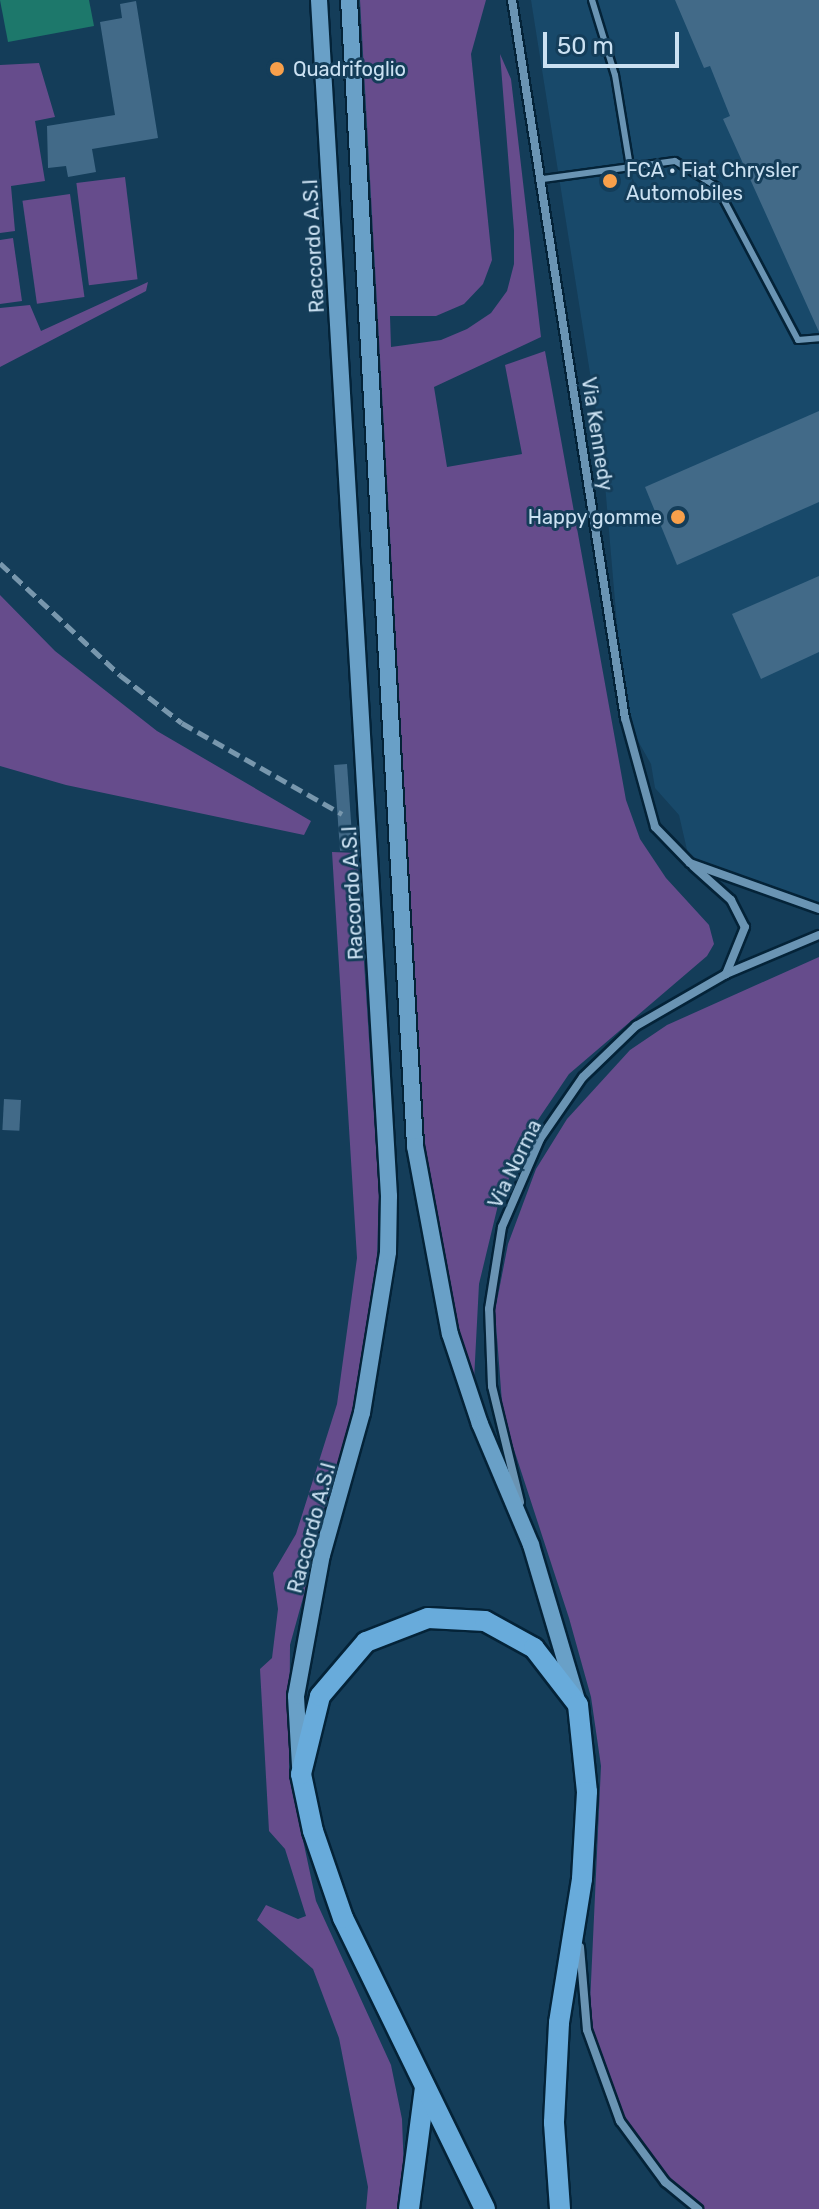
<!DOCTYPE html>
<html>
<head>
<meta charset="utf-8">
<style>
  body { margin:0 }
  #map { position:relative; width:819px; height:2209px; overflow:hidden; background:#143d59; font-family:Rubik,sans-serif }
  div>[style] { position:absolute }
  [style*='--x'] { left:calc(var(--x)*1px); top:calc(var(--y)*1px); width:calc(var(--w)*1px); rotate:calc(var(--a)*1deg) }
  .built>* { inset:0; background:#18496a }
  .green>* { inset:0; background:#664c8c; transform-origin:0 0 }
  .water>* { inset:0; background:#1d786b }
  .building>* { inset:0; background:#426a88; transform-origin:0 0 }
  .roads { filter:drop-shadow(2px 0 #042338) drop-shadow(-2px 0 #042338) drop-shadow(0 2px #042338) drop-shadow(0 -2px #042338) }
  .lane>* { height:6px; margin:-3px; padding:0 3px; transform-origin:3px; border-radius:3px; background:#6a94b3 }
  .street>* { height:8px; margin:-4px; padding:0 4px; transform-origin:4px; border-radius:4px; background:#6a94b3 }
  .secondary>* { height:16px; margin:-8px; padding:0 8px; transform-origin:8px; border-radius:8px; background:#69a0c7 }
  .primary>* { height:20px; margin:-10px; padding:0 10px; transform-origin:10px; border-radius:10px; background:#68abdb }
  .rail>* { height:5px; margin-top:-2.5px; transform-origin:0; background:repeating-linear-gradient(90deg,#7897ad 0 12px,transparent 0 18px) }
  .dots>* { width:22px; height:22px; translate:-50% -50%; box-sizing:border-box; border:4px solid #143d59; border-radius:50% }
  span { translate:-50% -50%; white-space:nowrap; text-align:center; line-height:1.15; -webkit-text-stroke:6px #143d59; paint-order:stroke }
  .poi-label { font-size:20px; color:#cbe1f2 }
  .left { translate:0 -50%; text-align:left }
  .right { translate:-100% -50%; text-align:right }
  .street-label { font-size:20px; color:#cbe1f2 }
  .scale { position:absolute; left:543px; top:32px; width:136px; height:36px; box-sizing:border-box; border:4px solid #cbe1f2; border-top:0; padding-left:10px; font-size:24px; line-height:28px; white-space:nowrap; color:#cbe1f2; -webkit-text-stroke:6px #143d59; paint-order:stroke }
</style>
</head>
<body>
<div id="map">
  <div class="built">
    <i style="clip-path:polygon(531px 0,819px 0,819px 909px,690px 863px,679px 815px,655px 788px,651px 764px,625px 718px,602px 449px)"></i>
  </div>
  <div class="green">
    <i style="clip-path:polygon(360px 0,486px 0,471px 54px,492px 260px,483px 284px,464px 304px,436px 316px,390px 316px,391px 347px,441px 340px,467px 329px,491px 313px,507px 291px,514px 264px,514px 231px,500px 54px,511px 79px,541px 337px,434px 387px,447px 467px,522px 454px,505px 365px,545px 351px,626px 800px,640px 839px,666px 878px,709px 925px,714px 944px,707px 956px,569px 1074px,527px 1136px,498px 1205px,479px 1284px,474px 1380px,455px 1321px,425px 1161px)"></i>
    <i style="clip-path:polygon(39px 63px,55px 117px,35px 121px,45px 181px,11px 186px,15px 231px,0 233px,0 65px)"></i>
    <i style="left:125px;top:177px;width:103px;height:49px;rotate:83deg"></i>
    <i style="left:70px;top:194px;width:104px;height:48px;rotate:82deg"></i>
    <i style="clip-path:polygon(13px 238px,22px 301px,0 304px,0 240px)"></i>
    <i style="clip-path:polygon(148px 282px,146px 291px,0 367px,0 308px,30px 305px,41px 331px)"></i>
    <i style="clip-path:polygon(0 595px,55px 651px,157px 731px,311px 821px,304px 835px,66px 785px,0 766px)"></i>
    <i style="clip-path:polygon(332px 852px,357px 853px,379px 1194px,377px 1255px,361px 1388px,290px 1645px,289px 1774px,316px 1901px,391px 2065px,402px 2119px,404px 2173px,398px 2209px,366px 2209px,368px 2187px,339px 2038px,313px 1969px,257px 1920px,266px 1905px,298px 1919px,306px 1916px,285px 1849px,269px 1831px,260px 1669px,272px 1658px,278px 1609px,273px 1573px,296px 1534px,337px 1404px,357px 1258px)"></i>
    <i style="clip-path:polygon(819px 957px,819px 2209px,704px 2209px,655px 2164px,623px 2117px,589px 2025px,601px 1766px,591px 1697px,569px 1618px,503px 1416px,495px 1311px,508px 1244px,536px 1169px,567px 1119px,630px 1050px,667px 1025px)"></i>
  </div>
  <div class="water">
    <i style="clip-path:polygon(0 0,89px 0,94px 26px,8px 42px)"></i>
  </div>
  <div class="building">
    <i style="clip-path:polygon(675px 0,819px 0,819px 332px,723px 119px,730px 116px,710px 66px,704px 68px)"></i>
    <i style="clip-path:polygon(136px 1px,158px 138px,92px 149px,96px 172px,68px 177px,66px 166px,48px 168px,47px 126px,115px 115px,100px 22px,122px 18px,120px 4px)"></i>
    <i style="clip-path:polygon(819px 411px,819px 502px,677px 565px,645px 487px)"></i>
    <i style="clip-path:polygon(819px 576px,819px 652px,761px 679px,732px 614px)"></i>
    <i style="left:347px;top:764px;width:86px;height:13px;rotate:86deg"></i>
    <i style="left:4px;top:1099px;width:17px;height:31px;rotate:3deg"></i>
  </div>
  <div class="roads">
    <div class="lane">
      <i style="--x:592;--y:0;--w:78;--a:73"></i>
      <i style="--x:615;--y:75;--w:93;--a:80.7"></i>
      <i style="--x:543;--y:179;--w:133;--a:-7.8"></i>
      <i style="--x:675;--y:161;--w:49;--a:31.8"></i>
      <i style="--x:717;--y:187;--w:173;--a:62.1"></i>
      <i style="--x:798;--y:340;--w:21;--a:-5"></i>
    </div>
    <div class="street">
      <i style="--x:512;--y:0;--w:727;--a:81.06"></i>
      <i style="--x:625;--y:718;--w:113;--a:74.6"></i>
      <i style="--x:655;--y:827;--w:50;--a:45.8"></i>
      <i style="--x:690;--y:863;--w:137;--a:19.6"></i>
      <i style="--x:693;--y:866;--w:51;--a:41.8"></i>
      <i style="--x:731;--y:900;--w:30;--a:63"></i>
      <i style="--x:745;--y:927;--w:51;--a:112"></i>
      <i style="--x:520;--y:1502;--w:119;--a:-103.6"></i>
      <i style="--x:492;--y:1386;--w:77;--a:-92.2"></i>
      <i style="--x:489;--y:1309;--w:83;--a:-81"></i>
      <i style="--x:502;--y:1227;--w:96;--a:-66.6"></i>
      <i style="--x:540;--y:1139;--w:75;--a:-55.3"></i>
      <i style="--x:583;--y:1077;--w:74;--a:-43.9"></i>
      <i style="--x:636;--y:1026;--w:104;--a:-30"></i>
      <i style="--x:726;--y:974;--w:101;--a:-22.8"></i>
      <i style="--x:580;--y:1947;--w:83;--a:85.2"></i>
      <i style="--x:587;--y:2030;--w:97;--a:70.1"></i>
      <i style="--x:620;--y:2121;--w:76;--a:53.6"></i>
      <i style="--x:665;--y:2182;--w:43;--a:39.3"></i>
    </div>
    <div class="secondary">
      <i style="--x:349;--y:0;--w:1148;--a:86.7"></i>
      <i style="--x:415;--y:1146;--w:191;--a:79.5"></i>
      <i style="--x:450;--y:1334;--w:95;--a:71.6"></i>
      <i style="--x:480;--y:1424;--w:131;--a:67.1"></i>
      <i style="--x:531;--y:1545;--w:166;--a:73.5"></i>
      <i style="--x:300;--y:1766;--w:70;--a:-93.3"></i>
      <i style="--x:296;--y:1696;--w:143;--a:-79.6"></i>
      <i style="--x:322;--y:1555;--w:148;--a:-74.3"></i>
      <i style="--x:362;--y:1413;--w:163;--a:-80.8"></i>
      <i style="--x:388;--y:1252;--w:56;--a:-89"></i>
      <i style="--x:389;--y:1196;--w:1198;--a:-93.35"></i>
    </div>
    <div class="primary">
      <i style="--x:409;--y:2209;--w:123;--a:-82.5"></i>
      <i style="--x:485;--y:2209;--w:324;--a:-116"></i>
      <i style="--x:343;--y:1918;--w:92;--a:-109"></i>
      <i style="--x:313;--y:1831;--w:58;--a:-101.9"></i>
      <i style="--x:301;--y:1774;--w:80;--a:-76.3"></i>
      <i style="--x:320;--y:1696;--w:71;--a:-49.6"></i>
      <i style="--x:366;--y:1642;--w:66;--a:-21.2"></i>
      <i style="--x:428;--y:1618;--w:57;--a:3"></i>
      <i style="--x:485;--y:1621;--w:56;--a:28.9"></i>
      <i style="--x:534;--y:1648;--w:72;--a:52.3"></i>
      <i style="--x:578;--y:1705;--w:87;--a:84.1"></i>
      <i style="--x:587;--y:1792;--w:87;--a:93.3"></i>
      <i style="--x:582;--y:1879;--w:146;--a:99.1"></i>
      <i style="--x:559;--y:2023;--w:100;--a:92.9"></i>
      <i style="--x:554;--y:2123;--w:86;--a:86"></i>
    </div>
  </div>
  <div class="rail">
    <i style="--x:0;--y:563;--w:164;--a:43"></i>
    <i style="--x:120;--y:675;--w:78;--a:37.7"></i>
    <i style="--x:182;--y:723;--w:184;--a:29.6"></i>
  </div>
  <div class="dots">
    <i style="left:277px;top:69px;background:#f8a04b"></i>
    <i style="left:610px;top:181px;background:#f8a04b"></i>
    <i style="left:678px;top:517px;background:#f8a04b"></i>
  </div>
  <div class="poi-label">
    <span class="left" style="left:293px;top:69px">Quadrifoglio</span>
    <span class="left" style="left:626px;top:182px">FCA • Fiat Chrysler<br>Automobiles</span>
    <span class="right" style="left:662px;top:517px">Happy gomme</span>
  </div>
  <div class="street-label">
    <span style="left:314px;top:246px;rotate:-93deg">Raccordo A.S.I</span>
    <span style="left:597px;top:434px;rotate:81deg">Via Kennedy</span>
    <span style="left:353px;top:893px;rotate:-93deg">Raccordo A.S.I</span>
    <span style="left:515px;top:1164px;rotate:-64deg">Via Norma</span>
    <span style="left:312px;top:1528px;rotate:-75deg">Raccordo A.S.I</span>
  </div>
  <div class="scale">50 m</div>
</div>
</body>
</html>
